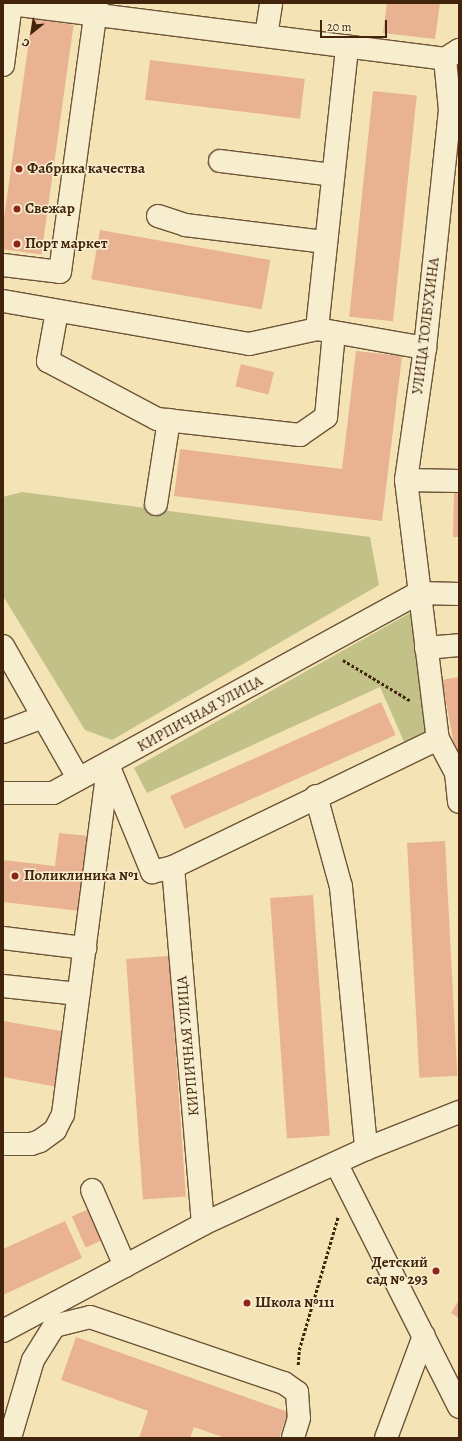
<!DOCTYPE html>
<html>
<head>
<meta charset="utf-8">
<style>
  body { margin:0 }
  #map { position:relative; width:462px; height:1441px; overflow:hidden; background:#f3e3b5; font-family:Alegreya,serif }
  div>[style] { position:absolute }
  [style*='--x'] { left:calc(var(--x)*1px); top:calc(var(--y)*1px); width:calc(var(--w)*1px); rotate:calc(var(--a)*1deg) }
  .green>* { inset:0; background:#c2c188 }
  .building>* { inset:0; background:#e9b292; transform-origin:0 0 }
  .path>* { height:2.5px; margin-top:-1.25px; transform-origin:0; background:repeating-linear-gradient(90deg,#42240c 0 3px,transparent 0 5px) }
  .roads { filter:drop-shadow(1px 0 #6e5436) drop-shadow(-1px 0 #6e5436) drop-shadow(0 1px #6e5436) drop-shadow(0 -1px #6e5436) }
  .minor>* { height:22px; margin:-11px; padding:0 11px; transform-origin:11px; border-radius:11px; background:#f7edcf }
  .dots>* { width:11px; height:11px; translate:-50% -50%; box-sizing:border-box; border:2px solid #f7edcf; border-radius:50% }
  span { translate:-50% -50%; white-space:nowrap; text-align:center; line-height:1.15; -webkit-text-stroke:3px #f7edcf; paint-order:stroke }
  .poi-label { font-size:15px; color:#42240c; font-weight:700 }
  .left { translate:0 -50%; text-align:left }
  .right { translate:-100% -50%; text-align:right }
  .street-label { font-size:15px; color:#42240c }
  .frame { position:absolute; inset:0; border:4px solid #42240c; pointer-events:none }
  .north { position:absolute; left:12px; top:12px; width:40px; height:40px; -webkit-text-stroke:3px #f7edcf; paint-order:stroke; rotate:210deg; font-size:11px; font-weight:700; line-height:16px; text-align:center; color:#42240c }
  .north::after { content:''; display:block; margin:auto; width:14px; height:18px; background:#42240c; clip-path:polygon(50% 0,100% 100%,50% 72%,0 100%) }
  .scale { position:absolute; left:320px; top:20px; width:67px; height:18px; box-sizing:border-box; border:2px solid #42240c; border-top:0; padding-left:5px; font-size:12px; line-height:14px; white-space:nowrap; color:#42240c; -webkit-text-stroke:3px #f7edcf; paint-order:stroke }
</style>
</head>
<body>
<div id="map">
  <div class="green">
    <i style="clip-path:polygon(22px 492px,370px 537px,379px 585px,112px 740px,85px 730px,3px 596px,3px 497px)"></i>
    <i style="clip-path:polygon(417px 609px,433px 735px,405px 744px,380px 687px,147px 793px,134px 768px)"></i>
  </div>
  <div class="building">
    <i style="clip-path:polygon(387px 3px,440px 3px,435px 39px,383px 33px)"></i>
    <i style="left:32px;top:19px;width:42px;height:232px;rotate:8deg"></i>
    <i style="left:150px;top:60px;width:156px;height:40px;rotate:7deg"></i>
    <i style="left:373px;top:91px;width:44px;height:227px;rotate:6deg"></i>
    <i style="left:100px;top:230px;width:173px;height:50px;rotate:10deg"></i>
    <i style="clip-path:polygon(356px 351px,402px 356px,382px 521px,174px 496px,180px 449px,342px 469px)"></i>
    <i style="left:241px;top:364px;width:34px;height:23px;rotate:14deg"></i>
    <i style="clip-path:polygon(454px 492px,459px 492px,459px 537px,453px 537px)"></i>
    <i style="clip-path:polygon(459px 677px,459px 750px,455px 751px,442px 680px)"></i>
    <i style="left:381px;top:702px;width:36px;height:231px;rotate:66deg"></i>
    <i style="clip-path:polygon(59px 833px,88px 836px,80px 911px,3px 902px,3px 860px,55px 866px)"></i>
    <i style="left:445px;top:841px;width:235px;height:38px;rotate:87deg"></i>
    <i style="left:313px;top:895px;width:241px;height:43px;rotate:86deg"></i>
    <i style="left:169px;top:956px;width:241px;height:43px;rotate:86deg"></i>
    <i style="clip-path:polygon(3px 1021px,67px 1032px,58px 1087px,3px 1077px)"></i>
    <i style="left:91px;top:1208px;width:34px;height:21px;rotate:66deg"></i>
    <i style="clip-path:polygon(65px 1221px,82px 1258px,3px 1295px,3px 1249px)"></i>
    <i style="clip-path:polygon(459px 1300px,459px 1318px,451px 1313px)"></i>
    <i style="clip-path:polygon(76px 1337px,288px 1412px,279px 1438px,225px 1438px,194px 1427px,190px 1438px,139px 1438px,148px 1411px,61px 1380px)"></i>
  </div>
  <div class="path">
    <i style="--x:343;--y:660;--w:79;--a:31.1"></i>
    <i style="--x:298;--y:1365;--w:15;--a:-86"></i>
    <i style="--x:299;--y:1350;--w:139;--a:-73.7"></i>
  </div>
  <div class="roads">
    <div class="minor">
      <i style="--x:3;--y:3;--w:446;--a:7.2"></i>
      <i style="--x:445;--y:59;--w:17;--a:-33"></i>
      <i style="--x:266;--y:36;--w:33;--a:-81"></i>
      <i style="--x:445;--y:59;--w:51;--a:84.4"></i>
      <i style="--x:450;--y:110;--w:239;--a:96"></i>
      <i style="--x:425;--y:348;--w:133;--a:98.2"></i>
      <i style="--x:406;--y:480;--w:261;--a:83"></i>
      <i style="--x:438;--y:739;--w:38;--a:62"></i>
      <i style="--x:456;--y:773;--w:29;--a:84"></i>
      <i style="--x:3;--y:65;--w:63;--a:-82.6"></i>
      <i style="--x:220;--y:161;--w:114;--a:7.1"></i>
      <i style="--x:158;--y:216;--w:28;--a:18"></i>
      <i style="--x:185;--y:225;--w:142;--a:6.9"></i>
      <i style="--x:3;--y:265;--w:57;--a:7"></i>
      <i style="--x:60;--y:272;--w:272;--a:-82.2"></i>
      <i style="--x:3;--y:301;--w:250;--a:9.9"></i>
      <i style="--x:249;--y:344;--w:70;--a:-12.4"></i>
      <i style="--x:317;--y:329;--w:110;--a:10"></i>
      <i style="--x:57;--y:311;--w:51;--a:100.2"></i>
      <i style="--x:48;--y:361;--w:123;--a:28"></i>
      <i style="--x:157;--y:419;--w:144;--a:6.4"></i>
      <i style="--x:300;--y:435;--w:32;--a:-35"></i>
      <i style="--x:326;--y:417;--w:85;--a:-84.6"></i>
      <i style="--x:317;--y:329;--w:284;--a:-83.9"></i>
      <i style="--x:406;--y:480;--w:53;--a:1.1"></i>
      <i style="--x:156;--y:504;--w:85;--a:-81.2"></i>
      <i style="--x:3;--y:646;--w:152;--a:60.4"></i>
      <i style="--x:426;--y:648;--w:33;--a:-5"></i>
      <i style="--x:3;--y:732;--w:43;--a:-20.6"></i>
      <i style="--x:108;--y:765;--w:116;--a:67.6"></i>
      <i style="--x:152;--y:872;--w:22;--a:-13"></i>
      <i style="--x:173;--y:867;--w:294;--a:-25.8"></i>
      <i style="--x:3;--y:793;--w:50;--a:0"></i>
      <i style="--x:53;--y:793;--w:417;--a:-28.7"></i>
      <i style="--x:419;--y:593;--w:40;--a:1.4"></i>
      <i style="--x:316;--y:796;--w:94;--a:74.6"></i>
      <i style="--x:341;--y:887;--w:263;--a:84.5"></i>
      <i style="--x:173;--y:867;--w:358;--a:85.2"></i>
      <i style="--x:3;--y:938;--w:83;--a:7"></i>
      <i style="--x:3;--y:986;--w:76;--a:6"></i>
      <i style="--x:3;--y:1144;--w:28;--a:0"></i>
      <i style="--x:31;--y:1144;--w:9;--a:-18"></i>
      <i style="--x:40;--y:1141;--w:19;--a:-36"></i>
      <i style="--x:55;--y:1130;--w:18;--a:-63"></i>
      <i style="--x:63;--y:1114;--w:351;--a:-82.6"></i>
      <i style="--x:336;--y:1163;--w:273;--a:63.2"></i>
      <i style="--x:92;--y:1190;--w:83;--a:66.5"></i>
      <i style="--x:3;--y:1331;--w:227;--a:-28.1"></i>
      <i style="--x:203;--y:1224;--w:179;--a:-24.7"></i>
      <i style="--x:366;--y:1149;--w:100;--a:-21.7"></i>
      <i style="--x:10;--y:1438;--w:81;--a:-73.6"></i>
      <i style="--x:33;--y:1360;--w:40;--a:-58"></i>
      <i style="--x:54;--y:1326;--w:37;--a:-14"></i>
      <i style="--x:90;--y:1317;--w:205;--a:18.8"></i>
      <i style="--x:284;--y:1383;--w:16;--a:35"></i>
      <i style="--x:297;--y:1392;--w:26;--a:86"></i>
      <i style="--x:299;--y:1418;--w:21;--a:107"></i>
      <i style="--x:386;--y:1438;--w:109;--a:-69.6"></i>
    </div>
  </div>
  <div class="dots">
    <i style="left:19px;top:169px;background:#8f2418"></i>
    <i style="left:17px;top:209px;background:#8f2418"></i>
    <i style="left:17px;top:244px;background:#8f2418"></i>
    <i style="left:15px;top:876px;background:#8f2418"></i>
    <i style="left:436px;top:1271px;background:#8f2418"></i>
    <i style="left:247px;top:1303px;background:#8f2418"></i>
  </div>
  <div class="poi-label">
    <span class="left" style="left:27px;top:169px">Фабрика качества</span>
    <span class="left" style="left:25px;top:209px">Свежар</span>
    <span class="left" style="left:25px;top:244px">Порт маркет</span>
    <span class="left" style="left:24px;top:876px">Поликлиника №1</span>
    <span class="right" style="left:428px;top:1271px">Детский<br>сад № 293</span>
    <span class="left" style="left:255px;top:1303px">Школа №111</span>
  </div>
  <div class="street-label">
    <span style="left:426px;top:326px;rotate:-83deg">УЛИЦА ТОЛБУХИНА</span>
    <span style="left:200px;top:714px;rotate:-29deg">КИРПИЧНАЯ УЛИЦА</span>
    <span style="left:188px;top:1046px;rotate:-95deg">КИРПИЧНАЯ УЛИЦА</span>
  </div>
  <div class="frame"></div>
  <div class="north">С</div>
  <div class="scale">20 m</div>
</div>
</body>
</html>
